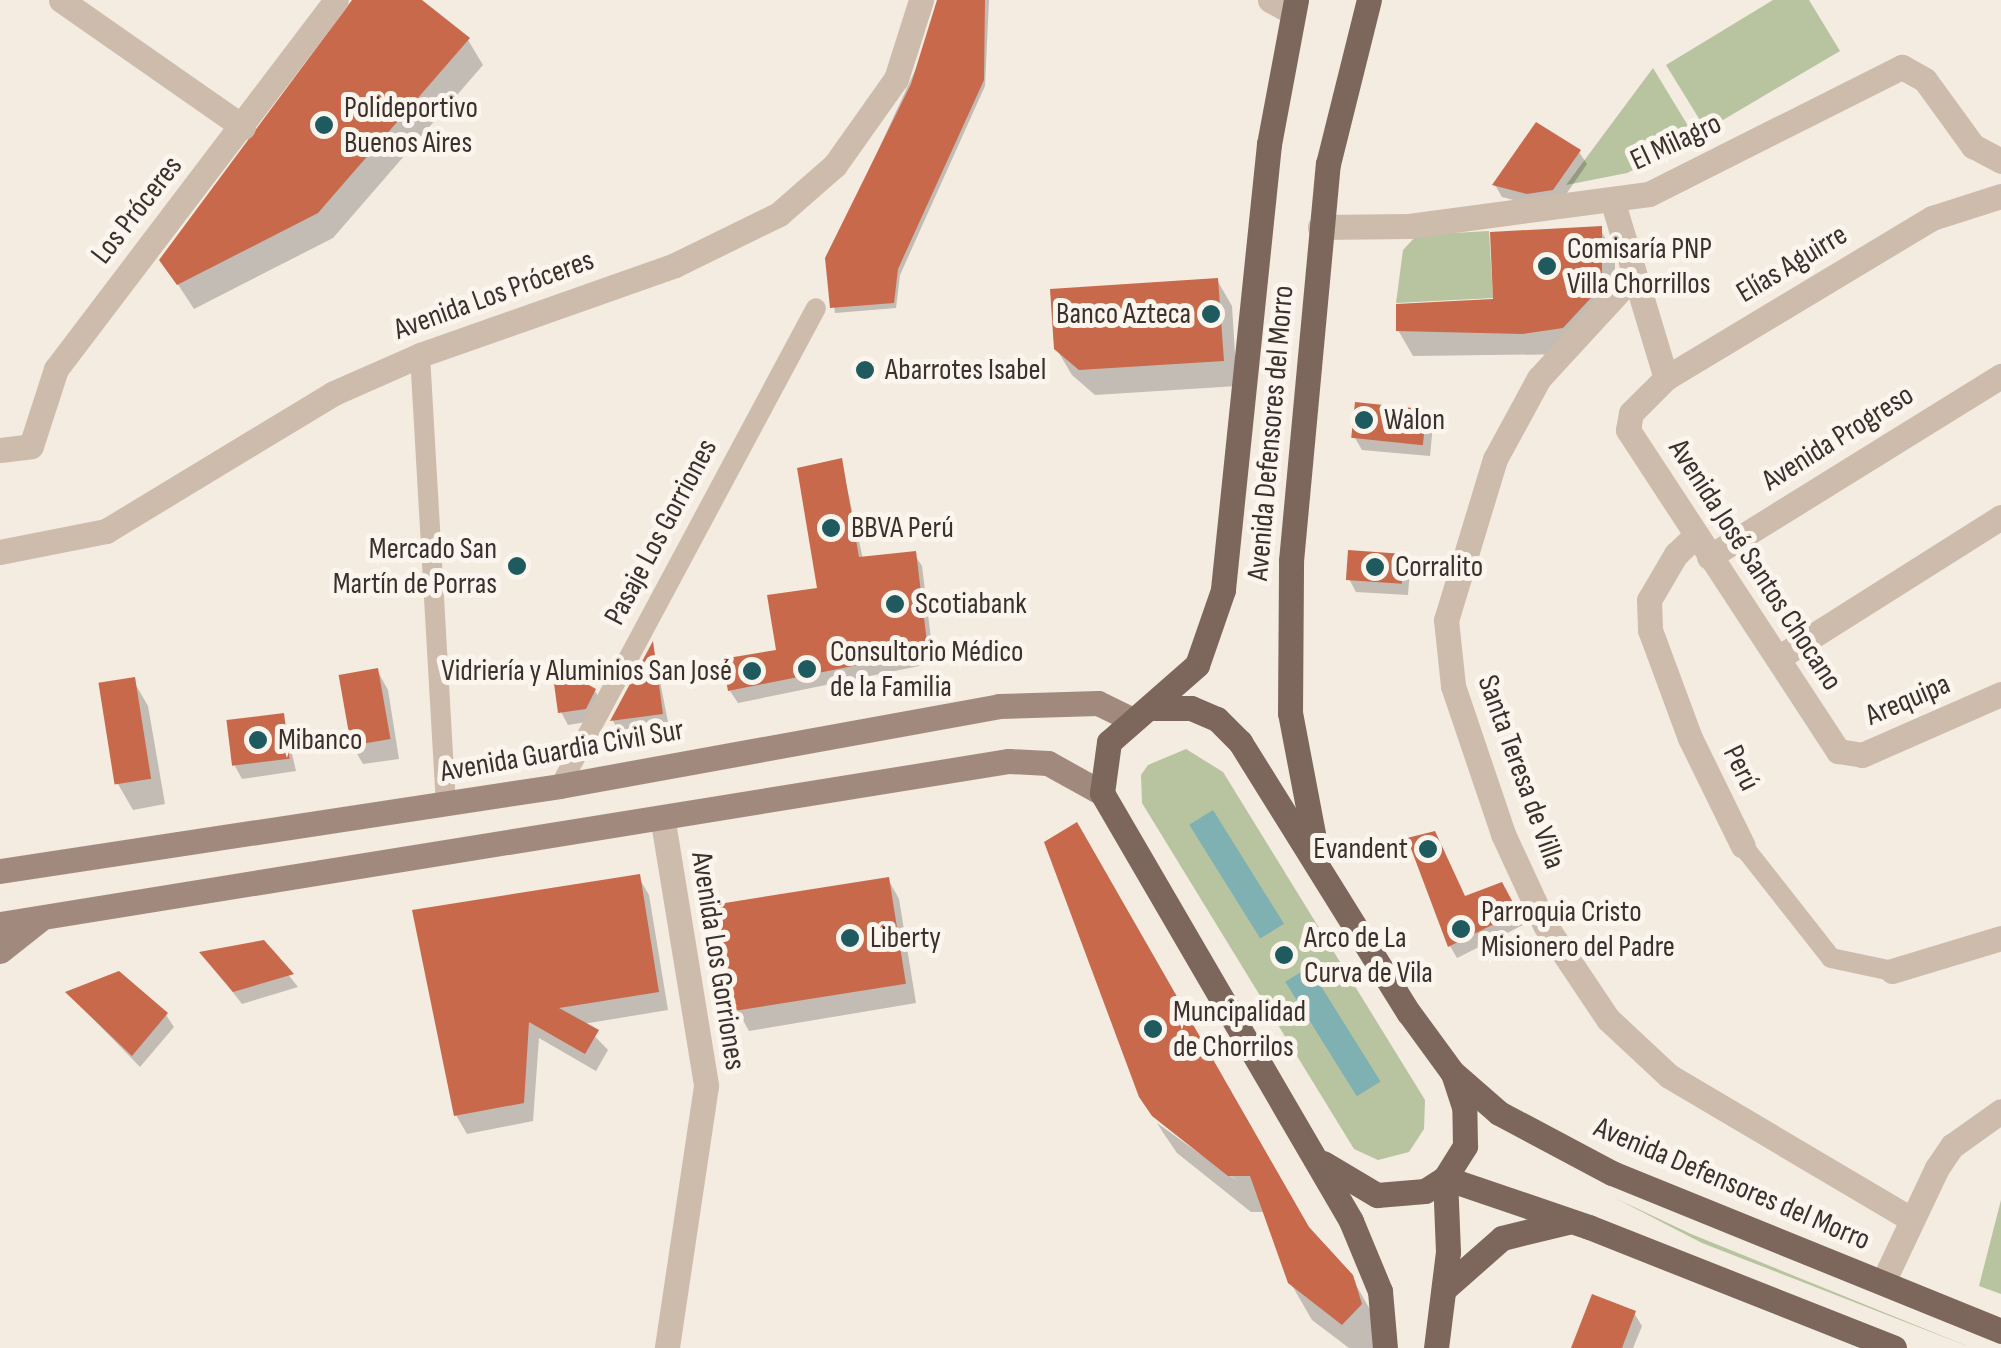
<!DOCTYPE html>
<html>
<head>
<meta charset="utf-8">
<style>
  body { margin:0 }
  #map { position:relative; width:2001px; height:1348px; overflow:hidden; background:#f4ebe1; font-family:"Sofia Sans Condensed",sans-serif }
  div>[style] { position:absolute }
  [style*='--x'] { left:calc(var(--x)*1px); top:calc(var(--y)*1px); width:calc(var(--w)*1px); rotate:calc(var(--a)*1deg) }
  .green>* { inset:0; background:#b8c4a0 }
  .water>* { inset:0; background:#7fb0b2; transform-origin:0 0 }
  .shadow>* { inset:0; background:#0003 }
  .building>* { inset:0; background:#c8694b; transform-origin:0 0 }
  .pedestrian>* { height:20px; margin:-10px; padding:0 10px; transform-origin:10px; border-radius:10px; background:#cdbbac }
  .minor>* { height:25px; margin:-12.5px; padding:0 12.5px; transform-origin:12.5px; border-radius:12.5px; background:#cdbbac }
  .tertiary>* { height:25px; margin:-12.5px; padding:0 12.5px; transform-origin:12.5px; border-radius:12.5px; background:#cdbbac }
  .secondary>* { height:25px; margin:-12.5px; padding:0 12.5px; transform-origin:12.5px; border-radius:12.5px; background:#a18a7d }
  .primary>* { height:25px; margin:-12.5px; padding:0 12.5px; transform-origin:12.5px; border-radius:12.5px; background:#7d675c }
  .dots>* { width:28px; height:28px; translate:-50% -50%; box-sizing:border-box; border:5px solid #fbf5ee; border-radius:50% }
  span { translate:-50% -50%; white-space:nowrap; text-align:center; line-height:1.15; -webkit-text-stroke:10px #fbf5ee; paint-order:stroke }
  .poi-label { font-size:30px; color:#3b302b }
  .left { translate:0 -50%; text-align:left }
  .right { translate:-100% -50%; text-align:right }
  .street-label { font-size:30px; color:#3b302b }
</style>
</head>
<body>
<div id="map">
  <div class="green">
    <i style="clip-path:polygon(1773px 0,1809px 0,1840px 51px,1706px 130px,1666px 65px)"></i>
    <i style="clip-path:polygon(1653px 68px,1696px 139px,1627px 173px,1566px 185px)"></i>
    <i style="clip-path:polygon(1489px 231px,1493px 298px,1396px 303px,1403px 250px,1417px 235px)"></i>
    <i style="clip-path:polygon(1186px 749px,1223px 772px,1425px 1100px,1424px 1129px,1409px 1152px,1378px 1160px,1354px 1149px,1142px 803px,1141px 775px,1148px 765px)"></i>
    <i style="clip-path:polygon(1615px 1198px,1691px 1234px,1972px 1348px,1702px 1243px)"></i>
    <i style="clip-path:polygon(2001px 1200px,2001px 1294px,1979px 1286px)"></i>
  </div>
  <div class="water">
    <i style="left:1213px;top:810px;width:134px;height:28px;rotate:58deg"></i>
    <i style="left:1309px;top:967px;width:135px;height:28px;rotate:58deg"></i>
  </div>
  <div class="shadow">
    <i style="clip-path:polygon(353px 0,418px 0,468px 40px,483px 65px,333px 238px,194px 309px,162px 260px)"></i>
    <i style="clip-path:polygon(938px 0,989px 0,985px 86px,900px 275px,896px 308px,835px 313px,828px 258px,933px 32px)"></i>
    <i style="clip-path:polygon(1579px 152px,1587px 164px,1560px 203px,1536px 206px,1502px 197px,1495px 185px)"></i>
    <i style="clip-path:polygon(1600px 229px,1615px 255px,1615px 313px,1577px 354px,1413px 356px,1398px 330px,1496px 301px)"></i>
    <i style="clip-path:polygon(1217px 280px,1232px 306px,1237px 386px,1095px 395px,1072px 375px,1056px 348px)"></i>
    <i style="clip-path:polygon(1426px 411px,1433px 424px,1430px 456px,1362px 450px,1355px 438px)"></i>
    <i style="clip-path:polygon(841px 461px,863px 559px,914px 554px,922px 566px,934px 663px,738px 703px,730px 691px,779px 652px,819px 590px)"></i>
    <i style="clip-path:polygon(1403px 557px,1410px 569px,1408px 595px,1356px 592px,1349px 579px)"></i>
    <i style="clip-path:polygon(653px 646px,669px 727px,620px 733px,613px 721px)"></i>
    <i style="clip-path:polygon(377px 670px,388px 690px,399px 759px,363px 764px,352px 745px)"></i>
    <i style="clip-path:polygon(133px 680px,148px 706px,165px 804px,133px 810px,118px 784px)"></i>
    <i style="clip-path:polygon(595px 691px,602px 703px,592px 721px,568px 725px,561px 712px)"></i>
    <i style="clip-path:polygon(283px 715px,296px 771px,242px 779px,235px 766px)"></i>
    <i style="clip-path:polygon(1047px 843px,1308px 1229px,1351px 1276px,1373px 1315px,1376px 1348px,1349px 1348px,1312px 1320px,1290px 1282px,1266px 1212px,1251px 1212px,1177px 1153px,1164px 1134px,1157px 1123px,1239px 1182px,1153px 1113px)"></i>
    <i style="clip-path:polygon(638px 876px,649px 895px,668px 1010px,583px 1024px,608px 1050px,596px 1071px,539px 1038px,533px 1121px,467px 1134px,456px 1115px)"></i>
    <i style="clip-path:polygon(888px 879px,899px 899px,916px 1003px,749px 1031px,738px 1011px)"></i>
    <i style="clip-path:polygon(1500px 885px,1523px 925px,1457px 958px,1450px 946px,1465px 899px)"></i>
    <i style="clip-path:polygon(263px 943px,298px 987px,242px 1004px,203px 954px)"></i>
    <i style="clip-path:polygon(68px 993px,166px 1015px,174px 1027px,140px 1067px)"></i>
    <i style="clip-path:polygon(1634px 1313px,1642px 1326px,1633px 1348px,1573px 1348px)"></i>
  </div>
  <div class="building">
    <i style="clip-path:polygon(352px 0,422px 0,470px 38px,318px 213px,177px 285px,159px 260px)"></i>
    <i style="clip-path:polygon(937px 0,985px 0,984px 80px,898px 269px,894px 303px,830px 308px,825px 258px,911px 84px)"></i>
    <i style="clip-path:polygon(1536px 122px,1581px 150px,1553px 190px,1527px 194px,1492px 185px)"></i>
    <i style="clip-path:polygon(1602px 226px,1602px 286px,1563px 328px,1523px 334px,1396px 331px,1396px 304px,1493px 299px,1490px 232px)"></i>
    <i style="clip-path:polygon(1218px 278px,1224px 361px,1079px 370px,1054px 349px,1050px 289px)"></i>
    <i style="left:1355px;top:402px;width:72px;height:36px;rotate:6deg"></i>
    <i style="clip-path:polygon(842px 458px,859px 557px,916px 551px,928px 651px,728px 691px,722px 659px,776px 650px,767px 595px,817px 588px,797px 468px)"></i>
    <i style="left:1348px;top:550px;width:56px;height:30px;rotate:4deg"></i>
    <i style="clip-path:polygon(653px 641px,663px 714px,610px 721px)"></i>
    <i style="left:378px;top:668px;width:72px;height:40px;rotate:80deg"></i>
    <i style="clip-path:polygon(569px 674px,596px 689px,586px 709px,558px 713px,553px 676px)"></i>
    <i style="left:135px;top:677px;width:103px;height:37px;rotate:81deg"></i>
    <i style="left:284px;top:713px;width:46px;height:58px;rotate:83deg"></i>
    <i style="clip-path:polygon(1077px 822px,1309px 1227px,1353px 1275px,1362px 1304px,1342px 1325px,1288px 1283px,1250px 1176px,1228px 1176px,1152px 1116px,1139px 1097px,1044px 842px)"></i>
    <i style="clip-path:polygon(1435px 831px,1465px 896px,1502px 882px,1518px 912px,1448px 947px,1407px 838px)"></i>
    <i style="clip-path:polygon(640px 874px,659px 992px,559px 1008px,599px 1030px,585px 1054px,529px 1022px,524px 1103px,454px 1116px,412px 910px)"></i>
    <i style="left:889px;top:877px;width:108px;height:174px;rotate:81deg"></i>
    <i style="clip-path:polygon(264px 940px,294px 974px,233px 992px,199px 952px)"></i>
    <i style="clip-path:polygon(119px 971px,168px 1013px,132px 1056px,65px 992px)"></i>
    <i style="clip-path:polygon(1592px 1294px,1636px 1311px,1622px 1348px,1571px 1348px)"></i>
  </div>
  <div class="pedestrian">
    <i style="--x:420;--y:355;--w:450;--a:86.7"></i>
    <i style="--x:560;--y:786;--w:542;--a:-61.83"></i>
    <i style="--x:1743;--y:846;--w:142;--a:51.8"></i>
    <i style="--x:1831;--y:958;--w:62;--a:12"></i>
  </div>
  <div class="minor">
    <i style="--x:61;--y:0;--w:222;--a:34.9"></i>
    <i style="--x:2001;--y:196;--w:72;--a:162.3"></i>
    <i style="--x:1932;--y:218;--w:310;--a:149"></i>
    <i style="--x:1666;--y:378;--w:49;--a:135"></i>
    <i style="--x:1631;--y:413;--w:17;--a:100"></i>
    <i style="--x:1628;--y:430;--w:384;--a:56.8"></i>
    <i style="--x:1838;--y:751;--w:24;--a:9"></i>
    <i style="--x:1862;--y:755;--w:152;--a:-23.7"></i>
    <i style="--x:1613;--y:203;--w:183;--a:73.2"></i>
    <i style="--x:1320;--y:227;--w:89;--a:-0.6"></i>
    <i style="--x:1409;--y:226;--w:242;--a:-7.6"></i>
    <i style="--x:1649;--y:194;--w:283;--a:-26.7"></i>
    <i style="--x:1902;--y:67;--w:26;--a:29"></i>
    <i style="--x:1925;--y:80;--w:82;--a:54"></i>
    <i style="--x:1973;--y:146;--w:32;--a:28"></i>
    <i style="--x:1632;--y:277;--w:137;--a:132.6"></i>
    <i style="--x:1539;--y:378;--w:92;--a:118.5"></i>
    <i style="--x:1495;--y:459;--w:168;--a:106.9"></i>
    <i style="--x:1446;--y:620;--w:66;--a:83.9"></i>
    <i style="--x:1453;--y:686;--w:156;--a:71.3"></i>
    <i style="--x:1503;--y:834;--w:100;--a:65.2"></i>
    <i style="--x:1545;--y:925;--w:113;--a:56.2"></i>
    <i style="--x:1608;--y:1019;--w:83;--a:43.1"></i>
    <i style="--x:1669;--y:1076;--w:279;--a:30.6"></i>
    <i style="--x:0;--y:450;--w:31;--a:-7"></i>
    <i style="--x:31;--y:446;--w:81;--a:-72"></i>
    <i style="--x:56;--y:369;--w:463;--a:-52.8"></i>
    <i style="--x:1696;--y:535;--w:28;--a:136"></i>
    <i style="--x:1676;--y:554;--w:53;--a:120.4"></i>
    <i style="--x:1649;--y:600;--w:30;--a:88"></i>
    <i style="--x:1650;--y:630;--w:115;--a:69.7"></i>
    <i style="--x:1690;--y:738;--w:120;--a:63.9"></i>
    <i style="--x:0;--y:552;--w:108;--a:-11.2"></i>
    <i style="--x:106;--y:531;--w:267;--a:-31.2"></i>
    <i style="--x:334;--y:393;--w:94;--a:-23.8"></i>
    <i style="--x:420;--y:355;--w:270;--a:-19.4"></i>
    <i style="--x:675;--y:265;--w:116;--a:-26.1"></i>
    <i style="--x:779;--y:214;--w:74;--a:-41.2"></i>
    <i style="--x:835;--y:165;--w:105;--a:-54.7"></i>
    <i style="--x:896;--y:79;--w:83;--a:-72.4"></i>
    <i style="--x:1709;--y:557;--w:344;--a:-31.8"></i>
    <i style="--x:1778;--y:658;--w:264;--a:-32.3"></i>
    <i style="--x:663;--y:822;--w:267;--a:80.7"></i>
    <i style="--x:706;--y:1086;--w:265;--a:98.5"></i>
    <i style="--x:1892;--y:971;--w:114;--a:-16.8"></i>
    <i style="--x:1883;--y:1282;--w:126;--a:-64.7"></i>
    <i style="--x:1937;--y:1168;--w:27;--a:-56"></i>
    <i style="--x:1952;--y:1146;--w:60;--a:-35.5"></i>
  </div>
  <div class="tertiary">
    <i style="--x:1270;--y:0;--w:26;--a:29"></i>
  </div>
  <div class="secondary">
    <i style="--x:0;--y:871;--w:566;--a:-8.63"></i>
    <i style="--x:560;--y:786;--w:446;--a:-10.3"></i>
    <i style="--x:999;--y:706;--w:99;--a:-1.7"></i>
    <i style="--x:1098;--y:703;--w:37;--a:26"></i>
    <i style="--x:0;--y:924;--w:1022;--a:-9.18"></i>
    <i style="--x:1009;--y:761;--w:39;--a:3"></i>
    <i style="--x:1048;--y:763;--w:62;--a:29.1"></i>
    <i style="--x:0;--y:951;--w:50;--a:-38.5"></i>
  </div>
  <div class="primary">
    <i style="--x:1296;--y:0;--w:147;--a:100.6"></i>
    <i style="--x:1269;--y:144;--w:448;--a:95.9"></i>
    <i style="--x:1223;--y:590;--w:79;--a:109.1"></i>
    <i style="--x:1197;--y:665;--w:117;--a:138.8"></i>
    <i style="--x:1109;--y:742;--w:51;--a:97.8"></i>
    <i style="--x:1102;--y:793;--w:495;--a:59.8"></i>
    <i style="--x:1351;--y:1221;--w:76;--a:67.5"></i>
    <i style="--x:1380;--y:1291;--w:57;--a:85"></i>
    <i style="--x:1149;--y:708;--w:42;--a:0"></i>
    <i style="--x:1191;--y:708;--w:28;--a:23"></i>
    <i style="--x:1217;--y:719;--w:33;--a:45"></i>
    <i style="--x:1240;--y:742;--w:319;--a:58.1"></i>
    <i style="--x:1409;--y:1013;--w:73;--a:53.9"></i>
    <i style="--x:1452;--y:1072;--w:62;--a:41.1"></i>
    <i style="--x:1499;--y:1113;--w:128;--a:28"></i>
    <i style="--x:1612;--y:1173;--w:420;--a:22.1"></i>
    <i style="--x:1316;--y:849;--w:138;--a:-100.8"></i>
    <i style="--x:1290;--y:713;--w:152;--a:-89.6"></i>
    <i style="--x:1291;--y:561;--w:399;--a:-84.7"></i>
    <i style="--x:1328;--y:164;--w:169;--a:-76"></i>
    <i style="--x:1323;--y:1163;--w:63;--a:30.7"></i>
    <i style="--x:1377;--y:1195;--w:48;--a:-4.8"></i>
    <i style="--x:1425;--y:1191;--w:24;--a:-33"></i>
    <i style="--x:1445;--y:1178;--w:38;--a:-58"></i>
    <i style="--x:1465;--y:1146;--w:39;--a:-91"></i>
    <i style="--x:1464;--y:1107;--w:32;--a:-108"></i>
    <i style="--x:1445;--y:1178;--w:152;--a:18.8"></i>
    <i style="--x:1589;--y:1227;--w:328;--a:21.6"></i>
    <i style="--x:1444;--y:1289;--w:77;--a:-41.3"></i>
    <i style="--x:1502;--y:1238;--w:67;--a:-13.8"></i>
    <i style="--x:1436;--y:1348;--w:97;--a:-82.9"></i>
    <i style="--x:1448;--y:1252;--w:74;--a:-92.3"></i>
  </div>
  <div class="dots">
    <i style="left:324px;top:125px;background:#1f5a5e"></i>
    <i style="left:1547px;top:266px;background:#1f5a5e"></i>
    <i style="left:1211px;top:314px;background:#1f5a5e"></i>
    <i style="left:865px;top:370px;background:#1f5a5e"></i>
    <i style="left:1364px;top:420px;background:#1f5a5e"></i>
    <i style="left:831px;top:528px;background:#1f5a5e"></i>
    <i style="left:517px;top:566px;background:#1f5a5e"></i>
    <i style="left:1375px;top:567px;background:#1f5a5e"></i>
    <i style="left:895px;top:604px;background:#1f5a5e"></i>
    <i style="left:807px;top:669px;background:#1f5a5e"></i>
    <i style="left:752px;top:671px;background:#1f5a5e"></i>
    <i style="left:258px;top:740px;background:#1f5a5e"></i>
    <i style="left:1428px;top:849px;background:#1f5a5e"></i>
    <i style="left:1461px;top:929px;background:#1f5a5e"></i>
    <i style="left:850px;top:938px;background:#1f5a5e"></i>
    <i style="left:1284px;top:955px;background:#1f5a5e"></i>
    <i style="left:1153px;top:1029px;background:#1f5a5e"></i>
  </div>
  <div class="poi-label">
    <span class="left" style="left:344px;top:125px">Polideportivo<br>Buenos Aires</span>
    <span class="left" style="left:1567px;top:266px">Comisaría PNP<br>Villa Chorrillos</span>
    <span class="right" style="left:1191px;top:314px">Banco Azteca</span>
    <span class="left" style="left:885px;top:370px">Abarrotes Isabel</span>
    <span class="left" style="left:1384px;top:420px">Walon</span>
    <span class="left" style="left:851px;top:528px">BBVA Perú</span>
    <span class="right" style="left:497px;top:566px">Mercado San<br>Martín de Porras</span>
    <span class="left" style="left:1395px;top:567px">Corralito</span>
    <span class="left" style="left:915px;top:604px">Scotiabank</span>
    <span class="left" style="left:830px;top:669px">Consultorio Médico<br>de la Familia</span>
    <span class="right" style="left:732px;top:671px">Vidriería y Aluminios San José</span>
    <span class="left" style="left:278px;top:740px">Mibanco</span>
    <span class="right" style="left:1408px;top:849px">Evandent</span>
    <span class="left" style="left:1481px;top:929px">Parroquia Cristo<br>Misionero del Padre</span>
    <span class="left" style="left:870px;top:938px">Liberty</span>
    <span class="left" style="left:1304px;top:955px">Arco de La<br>Curva de Vila</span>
    <span class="left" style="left:1173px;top:1029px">Muncipalidad<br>de Chorrilos</span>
  </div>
  <div class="street-label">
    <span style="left:1676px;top:142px;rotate:-25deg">El Milagro</span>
    <span style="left:137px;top:210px;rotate:-52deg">Los Próceres</span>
    <span style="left:1792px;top:264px;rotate:-31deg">Elías Aguirre</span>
    <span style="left:494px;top:295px;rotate:-20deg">Avenida Los Próceres</span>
    <span style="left:1271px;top:433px;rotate:-85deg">Avenida Defensores del Morro</span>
    <span style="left:1838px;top:438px;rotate:-32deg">Avenida Progreso</span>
    <span style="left:661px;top:532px;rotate:-62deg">Pasaje Los Gorriones</span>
    <span style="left:1755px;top:565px;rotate:57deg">Avenida José Santos Chocano</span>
    <span style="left:1908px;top:700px;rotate:-23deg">Arequipa</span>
    <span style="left:562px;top:751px;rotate:-10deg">Avenida Guardia Civil Sur</span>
    <span style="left:1741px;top:768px;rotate:64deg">Perú</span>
    <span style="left:1521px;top:772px;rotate:70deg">Santa Teresa de Villa</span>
    <span style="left:718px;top:961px;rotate:81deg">Avenida Los Gorriones</span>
    <span style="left:1732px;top:1184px;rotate:23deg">Avenida Defensores del Morro</span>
  </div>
</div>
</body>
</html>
